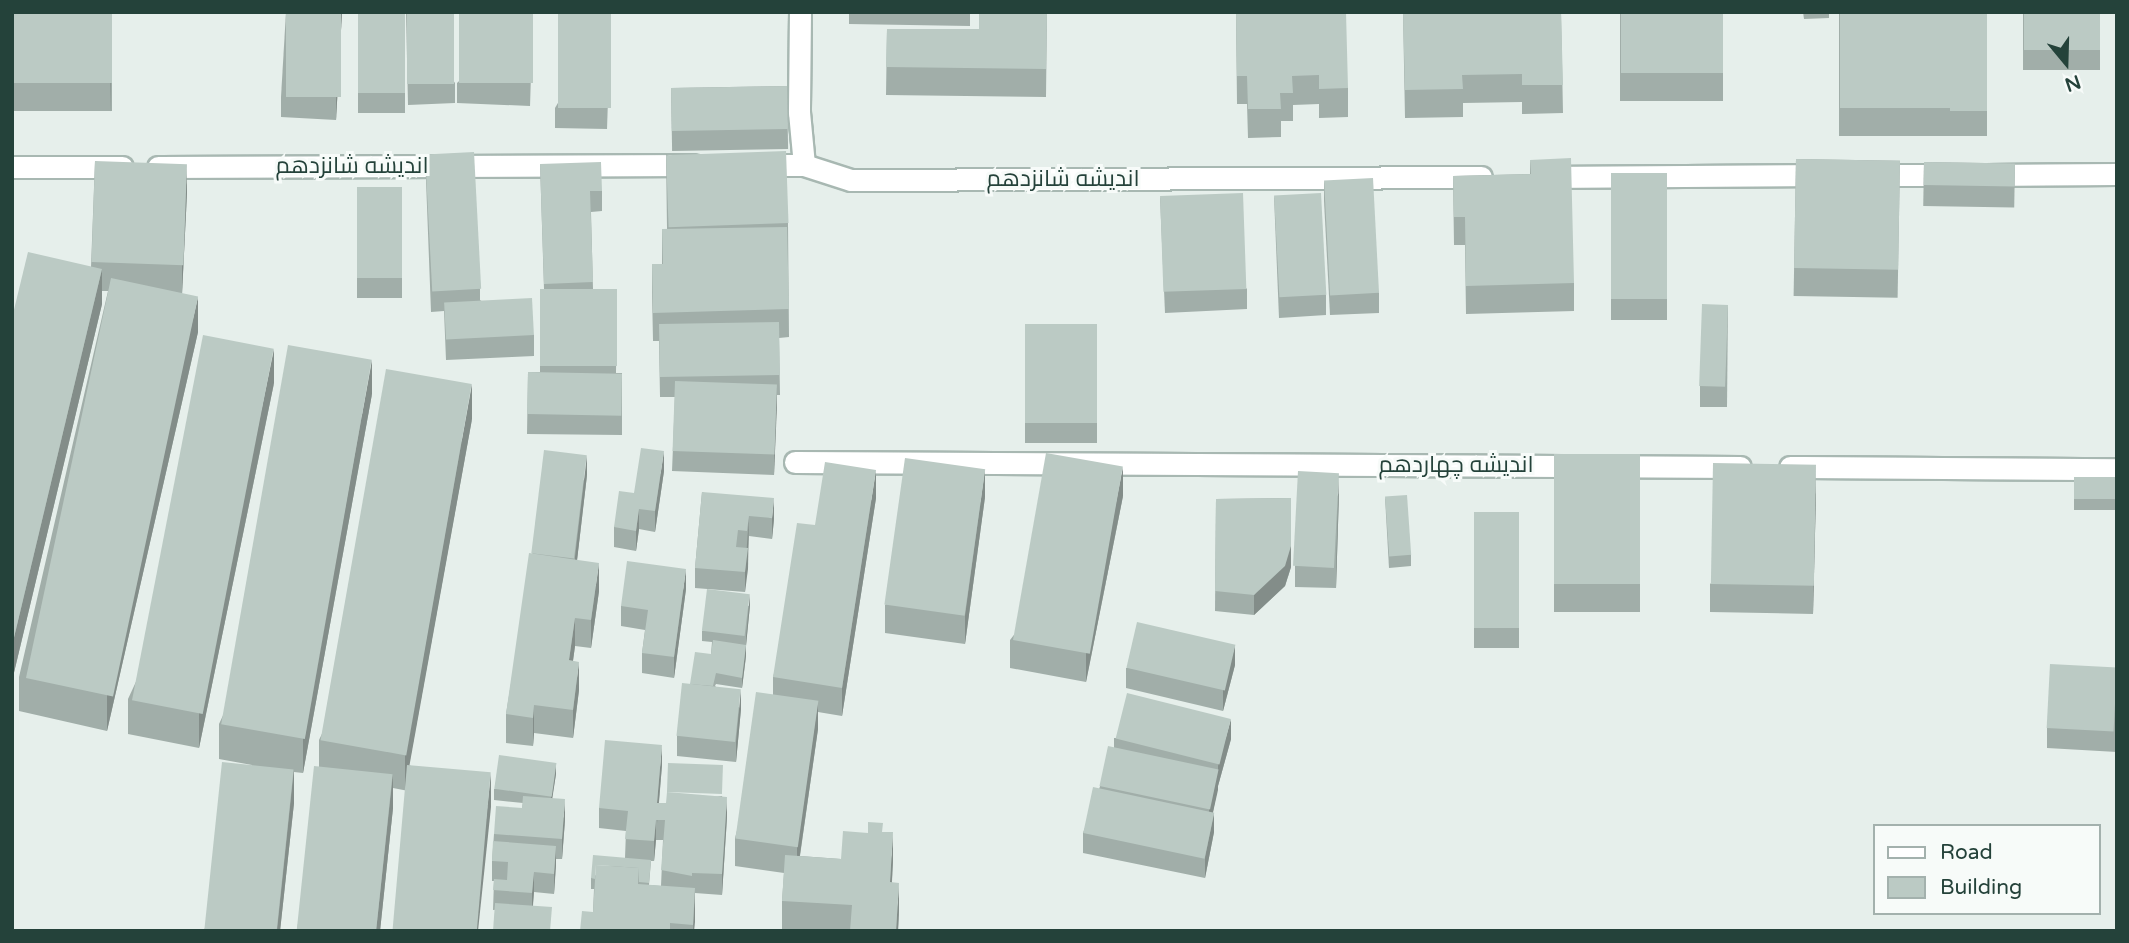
<!DOCTYPE html>
<html>
<head>
<meta charset="utf-8">
<style>
  body { margin:0 }
  #map { position:relative; width:2129px; height:943px; overflow:hidden; background:#e6efeb; font-family:"Varela Round",Cairo,sans-serif }
  div>[style] { position:absolute }
  [style*='--x'] { left:calc(var(--x)*1px); top:calc(var(--y)*1px); width:calc(var(--w)*1px); rotate:calc(var(--a)*1deg) }
  .roads { filter:drop-shadow(2px 0 #a8b8b2) drop-shadow(-2px 0 #a8b8b2) drop-shadow(0 2px #a8b8b2) drop-shadow(0 -2px #a8b8b2) }
  .minor>* { height:21px; margin:-10.5px; padding:0 10.5px; transform-origin:10.5px; border-radius:10.5px; background:#fff }
  .wall>* { inset:0; background:#a1aea9; transform-origin:0 0 }
  .shaded-wall>* { inset:0; background:#838d89 }
  .building>* { inset:0; background:#bbcac4; transform-origin:0 0 }
  span { translate:-50% -50%; white-space:nowrap; text-align:center; line-height:1.15; -webkit-text-stroke:6px #f7fbf9; paint-order:stroke }
  .street-label { font-size:23px; color:#24423a }
  .frame { position:absolute; inset:0; border:14px solid #24423a; pointer-events:none }
  .legend { position:absolute; left:1873px; top:824px; width:228px; height:91px; box-sizing:border-box; background:#f7fbf9; border:2px solid #a3b1ad; margin:0; padding:9px 12px; list-style:none; font-size:21px; color:#24423a }
  .legend li { display:flex; align-items:center; gap:14px; height:35px }
  .legend b { width:35px; border:2px solid #a3b1ad }
  .north { position:absolute; left:2031px; top:28px; width:70px; height:70px; -webkit-text-stroke:5px #f7fbf9; paint-order:stroke; rotate:161deg; font-size:19px; font-weight:700; line-height:28px; text-align:center; color:#24423a }
  .north::after { content:''; display:block; margin:auto; width:24px; height:32px; background:#24423a; clip-path:polygon(50% 0,100% 100%,50% 72%,0 100%) }
</style>
</head>
<body>
<div id="map">
  <div class="roads">
    <div class="minor">
      <i style="--x:800;--y:12;--w:100;--a:90.6"></i>
      <i style="--x:799;--y:112;--w:53;--a:84.6"></i>
      <i style="--x:760;--y:165;--w:44;--a:0"></i>
      <i style="--x:804;--y:165;--w:49;--a:17.7"></i>
      <i style="--x:851;--y:180;--w:630;--a:-0.27"></i>
      <i style="--x:12;--y:167;--w:110;--a:0"></i>
      <i style="--x:158;--y:167;--w:535;--a:-0.21"></i>
      <i style="--x:1874;--y:175;--w:80;--a:0"></i>
      <i style="--x:1986;--y:175;--w:131;--a:-0.4"></i>
      <i style="--x:1545;--y:177;--w:279;--a:-0.4"></i>
      <i style="--x:795;--y:462;--w:945;--a:0.3"></i>
      <i style="--x:1790;--y:467;--w:327;--a:0.4"></i>
    </div>
  </div>
  <div class="wall">
    <i style="left:12px;top:12px;width:100px;height:99px"></i>
    <i style="clip-path:polygon(286px 12px,342px 12px,336px 120px,281px 117px,281px 97px)"></i>
    <i style="left:358px;top:12px;width:47px;height:101px"></i>
    <i style="clip-path:polygon(406px 12px,455px 83px,455px 103px,408px 105px)"></i>
    <i style="clip-path:polygon(533px 12px,530px 106px,457px 103px,457px 83px)"></i>
    <i style="clip-path:polygon(611px 12px,607px 129px,555px 128px,555px 108px)"></i>
    <i style="clip-path:polygon(849px 12px,970px 12px,970px 26px,849px 24px)"></i>
    <i style="clip-path:polygon(1047px 12px,1046px 97px,886px 95px,887px 29px,979px 29px)"></i>
    <i style="clip-path:polygon(1236px 12px,1348px 88px,1348px 117px,1319px 118px,1319px 104px,1293px 105px,1293px 121px,1281px 121px,1281px 137px,1248px 138px,1247px 104px,1237px 104px)"></i>
    <i style="clip-path:polygon(1360px 12px,1561px 12px,1563px 113px,1522px 114px,1522px 102px,1463px 103px,1463px 117px,1405px 118px,1403px 13px,1360px 14px)"></i>
    <i style="left:1620px;top:12px;width:103px;height:89px"></i>
    <i style="clip-path:polygon(1803px 12px,1829px 12px,1829px 18px,1804px 19px)"></i>
    <i style="left:1839px;top:12px;width:148px;height:124px"></i>
    <i style="left:2023px;top:12px;width:77px;height:58px"></i>
    <i style="left:787px;top:86px;width:63px;height:116px;rotate:89deg"></i>
    <i style="clip-path:polygon(425px 154px,480px 289px,480px 300px,534px 335px,534px 356px,446px 360px,444px 311px,431px 312px)"></i>
    <i style="clip-path:polygon(666px 154px,788px 223px,789px 337px,779px 338px,780px 395px,777px 395px,774px 475px,672px 471px,675px 397px,660px 397px,659px 341px,653px 341px,652px 292px,652px 264px,662px 264px,662px 229px,667px 229px)"></i>
    <i style="left:1796px;top:159px;width:104px;height:137px;rotate:1deg"></i>
    <i style="clip-path:polygon(1530px 160px,1574px 283px,1574px 311px,1466px 314px,1465px 245px,1454px 245px,1453px 176px,1530px 174px)"></i>
    <i style="clip-path:polygon(95px 161px,187px 193px,182px 294px,198px 332px,107px 731px,19px 711px,19px 677px,108px 291px,102px 291px,102px 304px,12px 681px,12px 318px,91px 267px)"></i>
    <i style="left:1924px;top:162px;width:91px;height:44px;rotate:1deg"></i>
    <i style="clip-path:polygon(540px 164px,602px 191px,602px 211px,591px 212px,593px 289px,617px 289px,616px 373px,622px 373px,622px 435px,527px 434px,528px 372px,540px 372px,540px 289px,544px 289px)"></i>
    <i style="left:1611px;top:173px;width:56px;height:147px"></i>
    <i style="clip-path:polygon(1324px 181px,1379px 293px,1379px 313px,1330px 315px,1324px 201px)"></i>
    <i style="left:402px;top:187px;width:111px;height:45px;rotate:90deg"></i>
    <i style="clip-path:polygon(1274px 196px,1326px 295px,1326px 315px,1279px 318px)"></i>
    <i style="clip-path:polygon(1160px 197px,1247px 289px,1247px 309px,1165px 313px)"></i>
    <i style="clip-path:polygon(1728px 305px,1727px 407px,1700px 407px,1700px 386px)"></i>
    <i style="left:1097px;top:324px;width:119px;height:72px;rotate:90deg"></i>
    <i style="clip-path:polygon(274px 383px,199px 748px,128px 734px,128px 699px)"></i>
    <i style="clip-path:polygon(372px 394px,303px 773px,294px 772px,294px 803px,280px 931px,204px 931px,252px 765px,219px 759px,219px 724px)"></i>
    <i style="clip-path:polygon(472px 419px,409px 765px,491px 807px,393px 788px,393px 808px,380px 931px,297px 931px,319px 766px,319px 740px)"></i>
    <i style="left:1640px;top:454px;width:158px;height:86px;rotate:90deg"></i>
    <i style="clip-path:polygon(664px 471px,655px 532px,639px 529px,636px 551px,614px 547px,614px 527px,634px 493px)"></i>
    <i style="clip-path:polygon(587px 475px,577px 560px,599px 591px,591px 648px,575px 646px,573px 661px,579px 690px,573px 738px,534px 733px,533px 746px,506px 743px,506px 714px,532px 554px)"></i>
    <i style="left:2117px;top:477px;width:33px;height:43px;rotate:90deg"></i>
    <i style="clip-path:polygon(702px 492px,774px 519px,772px 539px,749px 536px,745px 592px,695px 588px,695px 568px)"></i>
    <i style="clip-path:polygon(1339px 493px,1336px 588px,1295px 587px,1295px 566px)"></i>
    <i style="clip-path:polygon(1816px 493px,1813px 614px,1710px 612px,1710px 584px)"></i>
    <i style="clip-path:polygon(1123px 496px,1086px 682px,1010px 668px,1010px 640px)"></i>
    <i style="clip-path:polygon(985px 497px,965px 644px,885px 633px,885px 605px)"></i>
    <i style="clip-path:polygon(1385px 497px,1411px 555px,1411px 566px,1389px 568px)"></i>
    <i style="clip-path:polygon(876px 498px,842px 716px,818px 712px,818px 729px,800px 856px,841px 859px,868px 833px,883px 832px,893px 861px,892px 882px,899px 911px,898px 931px,808px 931px,782px 929px,782px 901px,784px 873px,735px 866px,735px 838px,773px 695px,773px 677px,815px 525px)"></i>
    <i style="clip-path:polygon(1291px 498px,1291px 567px,1285px 586px,1254px 615px,1215px 611px,1216px 499px)"></i>
    <i style="left:1474px;top:512px;width:45px;height:136px"></i>
    <i style="clip-path:polygon(686px 589px,674px 678px,642px 673px,642px 653px,645px 630px,621px 626px,621px 606px)"></i>
    <i style="clip-path:polygon(750px 605px,746px 645px,746px 656px,742px 688px,716px 684px,715px 686px,741px 709px,736px 762px,677px 756px,677px 736px,690px 684px,711px 654px,712px 642px,702px 641px,702px 631px)"></i>
    <i style="clip-path:polygon(1235px 665px,1223px 711px,1126px 688px,1126px 668px)"></i>
    <i style="clip-path:polygon(2117px 668px,2117px 752px,2047px 748px,2047px 728px)"></i>
    <i style="clip-path:polygon(1114px 738px,1231px 739px,1218px 786px,1213px 812px,1214px 832px,1205px 878px,1083px 853px,1083px 833px,1114px 748px)"></i>
    <i style="clip-path:polygon(evenodd,662px 765px,659px 803px,666px 803px,722px 796px,727px 817px,722px 895px,695px 893px,694px 931px,580px 931px,593px 912px,594px 889px,591px 889px,591px 878px,625px 858px,626px 831px,599px 828px,599px 808px,662px 765px,656px 840px,663px 840px,661px 886px,649px 885px,651px 861px,654px 861px,656px 840px)"></i>
    <i style="clip-path:polygon(556px 774px,552px 798px,565px 820px,562px 859px,556px 859px,554px 894px,534px 892px,533px 906px,493px 910px,494px 881px,492px 881px,492px 861px,494px 834px,522px 808px,523px 803px,494px 800px,494px 789px)"></i>
  </div>
  <div class="shaded-wall">
    <i style="clip-path:polygon(112px 12px,110px 113px,110px 85px)"></i>
    <i style="clip-path:polygon(341px 12px,342px 12px,336px 120px,336px 100px)"></i>
    <i style="clip-path:polygon(187px 165px,187px 193px,182px 294px,182px 266px)"></i>
    <i style="clip-path:polygon(102px 269px,102px 304px,12px 681px,12px 646px)"></i>
    <i style="clip-path:polygon(198px 297px,198px 332px,107px 731px,107px 696px)"></i>
    <i style="clip-path:polygon(274px 349px,274px 383px,199px 748px,199px 713px)"></i>
    <i style="clip-path:polygon(372px 360px,372px 394px,303px 773px,303px 739px)"></i>
    <i style="clip-path:polygon(472px 384px,472px 419px,405px 790px,405px 755px)"></i>
    <i style="clip-path:polygon(777px 385px,777px 405px,774px 475px,774px 455px)"></i>
    <i style="clip-path:polygon(664px 451px,664px 471px,655px 532px,655px 511px)"></i>
    <i style="clip-path:polygon(587px 455px,587px 475px,575px 578px,575px 557px)"></i>
    <i style="clip-path:polygon(1816px 465px,1816px 493px,1813px 614px,1813px 586px)"></i>
    <i style="clip-path:polygon(1123px 467px,1123px 496px,1086px 682px,1086px 654px)"></i>
    <i style="clip-path:polygon(985px 469px,985px 497px,965px 644px,965px 616px)"></i>
    <i style="clip-path:polygon(876px 470px,876px 498px,842px 716px,842px 688px)"></i>
    <i style="clip-path:polygon(1339px 473px,1339px 493px,1336px 588px,1336px 567px)"></i>
    <i style="clip-path:polygon(774px 498px,774px 519px,772px 539px,772px 518px)"></i>
    <i style="clip-path:polygon(639px 509px,639px 529px,636px 551px,636px 531px)"></i>
    <i style="clip-path:polygon(749px 516px,748px 569px,745px 592px,745px 572px)"></i>
    <i style="clip-path:polygon(1291px 546px,1291px 567px,1285px 586px,1254px 615px,1254px 595px)"></i>
    <i style="clip-path:polygon(599px 563px,599px 591px,591px 648px,591px 620px)"></i>
    <i style="clip-path:polygon(686px 569px,686px 589px,674px 678px,674px 657px)"></i>
    <i style="clip-path:polygon(750px 594px,750px 605px,746px 646px,746px 636px)"></i>
    <i style="clip-path:polygon(575px 618px,575px 646px,569px 689px,569px 660px)"></i>
    <i style="clip-path:polygon(746px 645px,746px 656px,742px 688px,742px 678px)"></i>
    <i style="clip-path:polygon(1235px 645px,1235px 665px,1223px 711px,1223px 691px)"></i>
    <i style="clip-path:polygon(579px 662px,579px 690px,573px 738px,573px 710px)"></i>
    <i style="clip-path:polygon(741px 689px,741px 709px,736px 762px,736px 742px)"></i>
    <i style="clip-path:polygon(818px 701px,818px 729px,797px 875px,797px 847px)"></i>
    <i style="clip-path:polygon(534px 705px,534px 733px,533px 746px,533px 718px)"></i>
    <i style="clip-path:polygon(1231px 719px,1231px 739px,1218px 786px,1218px 766px)"></i>
    <i style="clip-path:polygon(662px 745px,662px 765px,657px 823px,657px 803px)"></i>
    <i style="clip-path:polygon(556px 763px,556px 774px,551px 807px,551px 797px)"></i>
    <i style="clip-path:polygon(294px 769px,294px 803px,280px 931px,277px 931px)"></i>
    <i style="clip-path:polygon(1218px 770px,1218px 790px,1209px 830px,1209px 809px)"></i>
    <i style="clip-path:polygon(491px 773px,491px 807px,478px 931px,474px 931px)"></i>
    <i style="clip-path:polygon(393px 774px,393px 808px,380px 931px,376px 931px)"></i>
    <i style="clip-path:polygon(727px 797px,727px 817px,722px 895px,722px 874px)"></i>
    <i style="clip-path:polygon(565px 799px,565px 820px,562px 859px,562px 839px)"></i>
    <i style="clip-path:polygon(1214px 812px,1214px 832px,1205px 878px,1205px 858px)"></i>
    <i style="clip-path:polygon(656px 820px,656px 840px,654px 861px,654px 841px)"></i>
    <i style="clip-path:polygon(893px 832px,893px 861px,890px 911px,890px 882px)"></i>
    <i style="clip-path:polygon(556px 846px,556px 866px,554px 894px,554px 874px)"></i>
    <i style="clip-path:polygon(534px 872px,534px 892px,532px 913px,532px 893px)"></i>
    <i style="clip-path:polygon(899px 883px,899px 911px,898px 931px,896px 931px)"></i>
    <i style="clip-path:polygon(695px 888px,695px 922px,694px 931px,693px 931px)"></i>
  </div>
  <div class="building">
    <i style="left:12px;top:12px;width:100px;height:71px"></i>
    <i style="left:286px;top:12px;width:55px;height:85px"></i>
    <i style="left:358px;top:12px;width:47px;height:81px"></i>
    <i style="left:407px;top:12px;width:47px;height:72px"></i>
    <i style="left:459px;top:12px;width:74px;height:71px"></i>
    <i style="left:558px;top:12px;width:53px;height:96px"></i>
    <i style="clip-path:polygon(979px 12px,1047px 12px,1046px 69px,886px 67px,887px 29px,979px 29px)"></i>
    <i style="clip-path:polygon(1236px 12px,1346px 12px,1348px 88px,1319px 89px,1319px 75px,1292px 76px,1293px 93px,1280px 93px,1281px 109px,1248px 109px,1247px 76px,1237px 76px)"></i>
    <i style="clip-path:polygon(1403px 12px,1561px 12px,1563px 85px,1522px 85px,1522px 74px,1462px 75px,1463px 89px,1405px 90px)"></i>
    <i style="left:1621px;top:12px;width:102px;height:61px"></i>
    <i style="left:1840px;top:12px;width:110px;height:96px"></i>
    <i style="left:1950px;top:12px;width:37px;height:99px"></i>
    <i style="left:2024px;top:12px;width:76px;height:38px"></i>
    <i style="left:787px;top:86px;width:43px;height:116px;rotate:89deg"></i>
    <i style="left:786px;top:151px;width:72px;height:120px;rotate:88deg"></i>
    <i style="left:474px;top:152px;width:137px;height:49px;rotate:87deg"></i>
    <i style="clip-path:polygon(1571px 158px,1574px 283px,1466px 286px,1465px 217px,1454px 217px,1453px 176px,1531px 174px,1530px 160px)"></i>
    <i style="left:1796px;top:159px;width:104px;height:109px;rotate:1deg"></i>
    <i style="left:95px;top:161px;width:92px;height:101px;rotate:2deg"></i>
    <i style="clip-path:polygon(601px 162px,602px 191px,590px 191px,593px 282px,544px 284px,540px 164px)"></i>
    <i style="left:1924px;top:162px;width:91px;height:23px;rotate:1deg"></i>
    <i style="left:1611px;top:173px;width:56px;height:126px"></i>
    <i style="left:1373px;top:178px;width:115px;height:49px;rotate:87deg"></i>
    <i style="left:402px;top:187px;width:91px;height:45px;rotate:90deg"></i>
    <i style="left:1243px;top:193px;width:96px;height:83px;rotate:88deg"></i>
    <i style="left:1321px;top:193px;width:102px;height:47px;rotate:87deg"></i>
    <i style="clip-path:polygon(787px 227px,789px 309px,653px 313px,652px 264px,663px 264px,662px 229px)"></i>
    <i style="clip-path:polygon(28px 252px,102px 269px,12px 646px,12px 318px)"></i>
    <i style="left:111px;top:278px;width:89px;height:409px;rotate:12deg"></i>
    <i style="left:540px;top:289px;width:77px;height:77px"></i>
    <i style="left:532px;top:298px;width:37px;height:88px;rotate:87deg"></i>
    <i style="left:1702px;top:304px;width:26px;height:82px;rotate:2deg"></i>
    <i style="left:779px;top:322px;width:53px;height:120px;rotate:89deg"></i>
    <i style="left:1097px;top:324px;width:99px;height:72px;rotate:90deg"></i>
    <i style="left:203px;top:335px;width:72px;height:372px;rotate:11deg"></i>
    <i style="left:288px;top:345px;width:85px;height:385px;rotate:10deg"></i>
    <i style="left:386px;top:369px;width:87px;height:377px;rotate:10deg"></i>
    <i style="left:528px;top:372px;width:94px;height:42px;rotate:1deg"></i>
    <i style="left:675px;top:381px;width:102px;height:70px;rotate:2deg"></i>
    <i style="clip-path:polygon(641px 448px,664px 451px,655px 511px,639px 509px,636px 531px,614px 527px,619px 491px,634px 493px)"></i>
    <i style="left:544px;top:450px;width:43px;height:104px;rotate:7deg"></i>
    <i style="left:1046px;top:453px;width:78px;height:190px;rotate:10deg"></i>
    <i style="left:1640px;top:454px;width:130px;height:86px;rotate:90deg"></i>
    <i style="left:905px;top:458px;width:81px;height:148px;rotate:8deg"></i>
    <i style="clip-path:polygon(825px 462px,876px 470px,842px 688px,773px 677px,797px 523px,815px 525px)"></i>
    <i style="left:1713px;top:463px;width:103px;height:121px;rotate:1deg"></i>
    <i style="left:1298px;top:471px;width:41px;height:95px;rotate:3deg"></i>
    <i style="left:2117px;top:477px;width:22px;height:43px;rotate:90deg"></i>
    <i style="clip-path:polygon(702px 492px,774px 498px,772px 518px,749px 516px,747px 531px,738px 530px,736px 547px,748px 548px,745px 572px,695px 568px)"></i>
    <i style="left:1407px;top:495px;width:60px;height:22px;rotate:86deg"></i>
    <i style="clip-path:polygon(1291px 498px,1291px 546px,1285px 566px,1254px 595px,1215px 591px,1216px 499px)"></i>
    <i style="left:1474px;top:512px;width:45px;height:116px"></i>
    <i style="clip-path:polygon(529px 553px,599px 563px,591px 620px,575px 618px,569px 660px,579px 662px,573px 710px,534px 705px,533px 718px,506px 714px)"></i>
    <i style="clip-path:polygon(627px 561px,686px 569px,674px 657px,642px 653px,648px 610px,621px 606px)"></i>
    <i style="left:707px;top:589px;width:43px;height:42px;rotate:7deg"></i>
    <i style="left:1137px;top:622px;width:101px;height:47px;rotate:13deg"></i>
    <i style="clip-path:polygon(713px 640px,746px 645px,742px 678px,716px 673px,713px 686px,690px 684px,695px 652px,711px 654px)"></i>
    <i style="left:2050px;top:664px;width:67px;height:64px;rotate:3deg"></i>
    <i style="left:682px;top:683px;width:59px;height:53px;rotate:6deg"></i>
    <i style="left:756px;top:692px;width:63px;height:148px;rotate:8deg"></i>
    <i style="left:1127px;top:693px;width:107px;height:47px;rotate:14deg"></i>
    <i style="clip-path:polygon(605px 740px,662px 745px,657px 803px,666px 803px,667px 792px,727px 797px,722px 874px,692px 873px,692px 876px,661px 870px,665px 820px,656px 820px,654px 841px,625px 839px,628px 811px,599px 808px)"></i>
    <i style="left:1108px;top:746px;width:113px;height:41px;rotate:12deg"></i>
    <i style="left:499px;top:755px;width:58px;height:34px;rotate:8deg"></i>
    <i style="left:222px;top:762px;width:72px;height:170px;rotate:6deg"></i>
    <i style="left:668px;top:763px;width:55px;height:29px;rotate:2deg"></i>
    <i style="left:407px;top:765px;width:84px;height:167px;rotate:5deg"></i>
    <i style="left:314px;top:766px;width:79px;height:166px;rotate:6deg"></i>
    <i style="left:1093px;top:787px;width:124px;height:47px;rotate:12deg"></i>
    <i style="clip-path:polygon(523px 796px,565px 799px,562px 839px,494px 834px,496px 806px,522px 808px)"></i>
    <i style="clip-path:polygon(868px 822px,883px 823px,882px 832px,893px 832px,890px 882px,899px 883px,896px 931px,850px 931px,852px 905px,782px 901px,785px 855px,841px 859px,843px 831px,868px 833px)"></i>
    <i style="clip-path:polygon(493px 841px,556px 846px,554px 874px,534px 872px,532px 893px,493px 890px,494px 879px,507px 880px,508px 862px,492px 861px)"></i>
    <i style="clip-path:polygon(593px 855px,651px 860px,649px 883px,639px 882px,639px 868px,596px 865px,595px 879px,591px 878px)"></i>
    <i style="clip-path:polygon(596px 865px,639px 868px,638px 884px,695px 888px,693px 925px,670px 923px,670px 931px,580px 931px,582px 911px,593px 912px)"></i>
    <i style="clip-path:polygon(495px 903px,552px 907px,550px 931px,493px 931px)"></i>
  </div>
  <div class="street-label">
    <span style="left:352px;top:166px">اندیشه شانزدهم</span>
    <span style="left:1063px;top:179px">اندیشه شانزدهم</span>
    <span style="left:1456px;top:465px">اندیشه چهاردهم</span>
  </div>
  <div class="frame"></div>
  <ul class="legend">
  <li><b style="height:9px;background:#fff"></b>Road</li>
  <li><b style="height:19px;background:#bbcac4"></b>Building</li>
  </ul>
  <div class="north">N</div>
</div>
</body>
</html>
